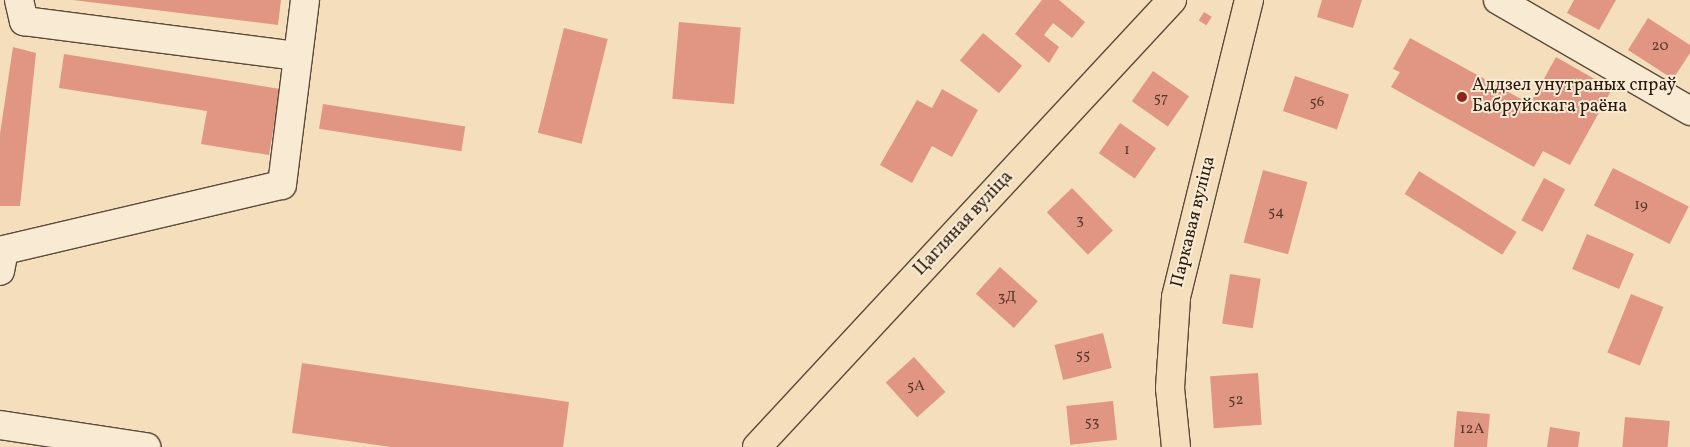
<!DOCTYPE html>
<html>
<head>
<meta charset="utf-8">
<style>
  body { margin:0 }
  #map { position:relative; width:1690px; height:447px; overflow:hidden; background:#f4debc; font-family:Vollkorn,serif }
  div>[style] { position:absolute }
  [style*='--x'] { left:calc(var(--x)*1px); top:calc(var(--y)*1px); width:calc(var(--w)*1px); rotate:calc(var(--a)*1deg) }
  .building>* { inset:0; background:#e09683; transform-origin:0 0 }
  .roads { filter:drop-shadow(1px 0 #5b4a39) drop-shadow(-1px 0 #5b4a39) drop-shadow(0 1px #5b4a39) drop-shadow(0 -1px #5b4a39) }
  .minor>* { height:28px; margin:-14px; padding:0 14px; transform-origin:14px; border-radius:14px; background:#f8ead3 }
  .major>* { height:28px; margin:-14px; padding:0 14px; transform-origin:14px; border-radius:14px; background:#f4debc }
  .dots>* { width:14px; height:14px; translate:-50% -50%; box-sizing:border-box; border:2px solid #f8ead3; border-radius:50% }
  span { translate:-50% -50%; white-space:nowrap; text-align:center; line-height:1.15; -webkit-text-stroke:4px #f8ead3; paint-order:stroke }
  .number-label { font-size:15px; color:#56382a }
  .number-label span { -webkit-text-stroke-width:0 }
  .poi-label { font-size:18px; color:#28190d }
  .left { translate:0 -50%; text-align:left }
  .street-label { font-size:18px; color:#28190d }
</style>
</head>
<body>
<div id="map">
  <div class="building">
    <i style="clip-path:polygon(73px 0,281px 0,278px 25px)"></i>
    <i style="clip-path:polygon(1042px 0,1059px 0,1085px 22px,1072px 38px,1053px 23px,1044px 35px,1059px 47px,1049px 63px,1015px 34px)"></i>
    <i style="clip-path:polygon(1322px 0,1362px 0,1353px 28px,1317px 17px)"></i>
    <i style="clip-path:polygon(1574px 0,1616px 0,1599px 30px,1567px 13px)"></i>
    <i style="left:1204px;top:12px;width:9px;height:10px;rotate:32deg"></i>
    <i style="clip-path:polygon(1648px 18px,1690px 45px,1690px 53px,1673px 79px,1628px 50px)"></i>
    <i style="left:679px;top:22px;width:62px;height:77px;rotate:5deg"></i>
    <i style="left:564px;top:28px;width:45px;height:108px;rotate:14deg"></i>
    <i style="left:983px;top:33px;width:51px;height:36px;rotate:40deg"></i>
    <i style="clip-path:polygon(1410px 38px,1530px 104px,1556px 57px,1612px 89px,1570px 165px,1543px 151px,1534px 167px,1391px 87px,1400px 72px,1393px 69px)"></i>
    <i style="clip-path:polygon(13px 47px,36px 53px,20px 206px,0 206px,0 134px)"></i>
    <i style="clip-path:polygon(64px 54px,280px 89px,269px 155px,201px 144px,207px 111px,59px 88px)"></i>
    <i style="left:1153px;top:71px;width:44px;height:37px;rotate:35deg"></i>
    <i style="left:1295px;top:76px;width:57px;height:37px;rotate:19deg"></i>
    <i style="clip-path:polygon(942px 89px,978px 110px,952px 157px,932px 146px,912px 183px,880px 165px,917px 100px,932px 108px)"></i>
    <i style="left:323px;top:104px;width:144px;height:25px;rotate:9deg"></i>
    <i style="left:1120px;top:123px;width:44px;height:37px;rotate:35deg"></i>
    <i style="left:1613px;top:168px;width:85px;height:42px;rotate:27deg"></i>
    <i style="left:1263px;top:170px;width:46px;height:75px;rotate:15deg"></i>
    <i style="left:1419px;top:171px;width:115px;height:27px;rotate:32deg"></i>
    <i style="left:1544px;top:178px;width:24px;height:48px;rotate:28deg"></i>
    <i style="left:1072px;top:188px;width:59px;height:35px;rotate:46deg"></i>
    <i style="left:1587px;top:234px;width:51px;height:38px;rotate:23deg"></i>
    <i style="left:1000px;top:267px;width:51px;height:36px;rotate:42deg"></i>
    <i style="left:1230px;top:274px;width:31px;height:50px;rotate:9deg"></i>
    <i style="left:1631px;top:294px;width:35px;height:63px;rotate:22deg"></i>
    <i style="left:1103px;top:333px;width:36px;height:50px;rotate:76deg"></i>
    <i style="left:914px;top:357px;width:47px;height:38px;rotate:48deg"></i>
    <i style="clip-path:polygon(302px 363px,569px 402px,563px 447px,391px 447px,292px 433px)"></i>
    <i style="left:1258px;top:373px;width:52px;height:48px;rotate:86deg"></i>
    <i style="left:1113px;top:401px;width:39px;height:47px;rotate:84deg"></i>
    <i style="left:1457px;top:411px;width:33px;height:36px;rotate:5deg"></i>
    <i style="left:1625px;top:417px;width:45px;height:30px;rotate:5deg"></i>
    <i style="clip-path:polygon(1550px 427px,1580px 432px,1578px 447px,1547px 447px)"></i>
  </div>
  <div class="roads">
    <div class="minor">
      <i style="--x:19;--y:0;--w:22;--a:77"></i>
      <i style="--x:24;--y:21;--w:276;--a:7.3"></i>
      <i style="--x:1498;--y:0;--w:222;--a:30"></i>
      <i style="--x:0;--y:271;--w:21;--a:-79"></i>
      <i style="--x:4;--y:250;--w:285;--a:-13.2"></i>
      <i style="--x:282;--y:185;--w:186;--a:-82.9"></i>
      <i style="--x:0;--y:425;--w:148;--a:8.6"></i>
    </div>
    <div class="major">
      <i style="--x:757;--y:447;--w:610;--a:-47.13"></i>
      <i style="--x:1176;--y:447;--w:59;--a:-95.8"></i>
      <i style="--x:1170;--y:388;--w:91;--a:-86.2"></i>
      <i style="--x:1176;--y:297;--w:306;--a:-76.2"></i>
    </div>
  </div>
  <div class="dots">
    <i style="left:1462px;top:97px;background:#8f2418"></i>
  </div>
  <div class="number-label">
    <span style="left:1660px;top:47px">20</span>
    <span style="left:1161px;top:99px">57</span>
    <span style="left:1317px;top:103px">56</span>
    <span style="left:1127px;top:151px">1</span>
    <span style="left:1641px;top:206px">19</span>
    <span style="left:1276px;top:213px">54</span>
    <span style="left:1080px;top:221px">3</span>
    <span style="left:1007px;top:298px">3Д</span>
    <span style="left:1083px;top:356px">55</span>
    <span style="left:916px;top:387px">5А</span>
    <span style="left:1236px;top:401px">52</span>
    <span style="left:1092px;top:423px">53</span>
    <span style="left:1472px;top:430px">12А</span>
  </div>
  <div class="poi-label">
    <span class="left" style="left:1472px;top:97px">Аддзел унутраных спраў<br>Бабруйскага раёна</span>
  </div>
  <div class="street-label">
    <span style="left:1194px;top:222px;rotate:-76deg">Паркавая вуліца</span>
    <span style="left:964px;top:224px;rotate:-47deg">Цагляная вуліца</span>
  </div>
</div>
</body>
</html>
